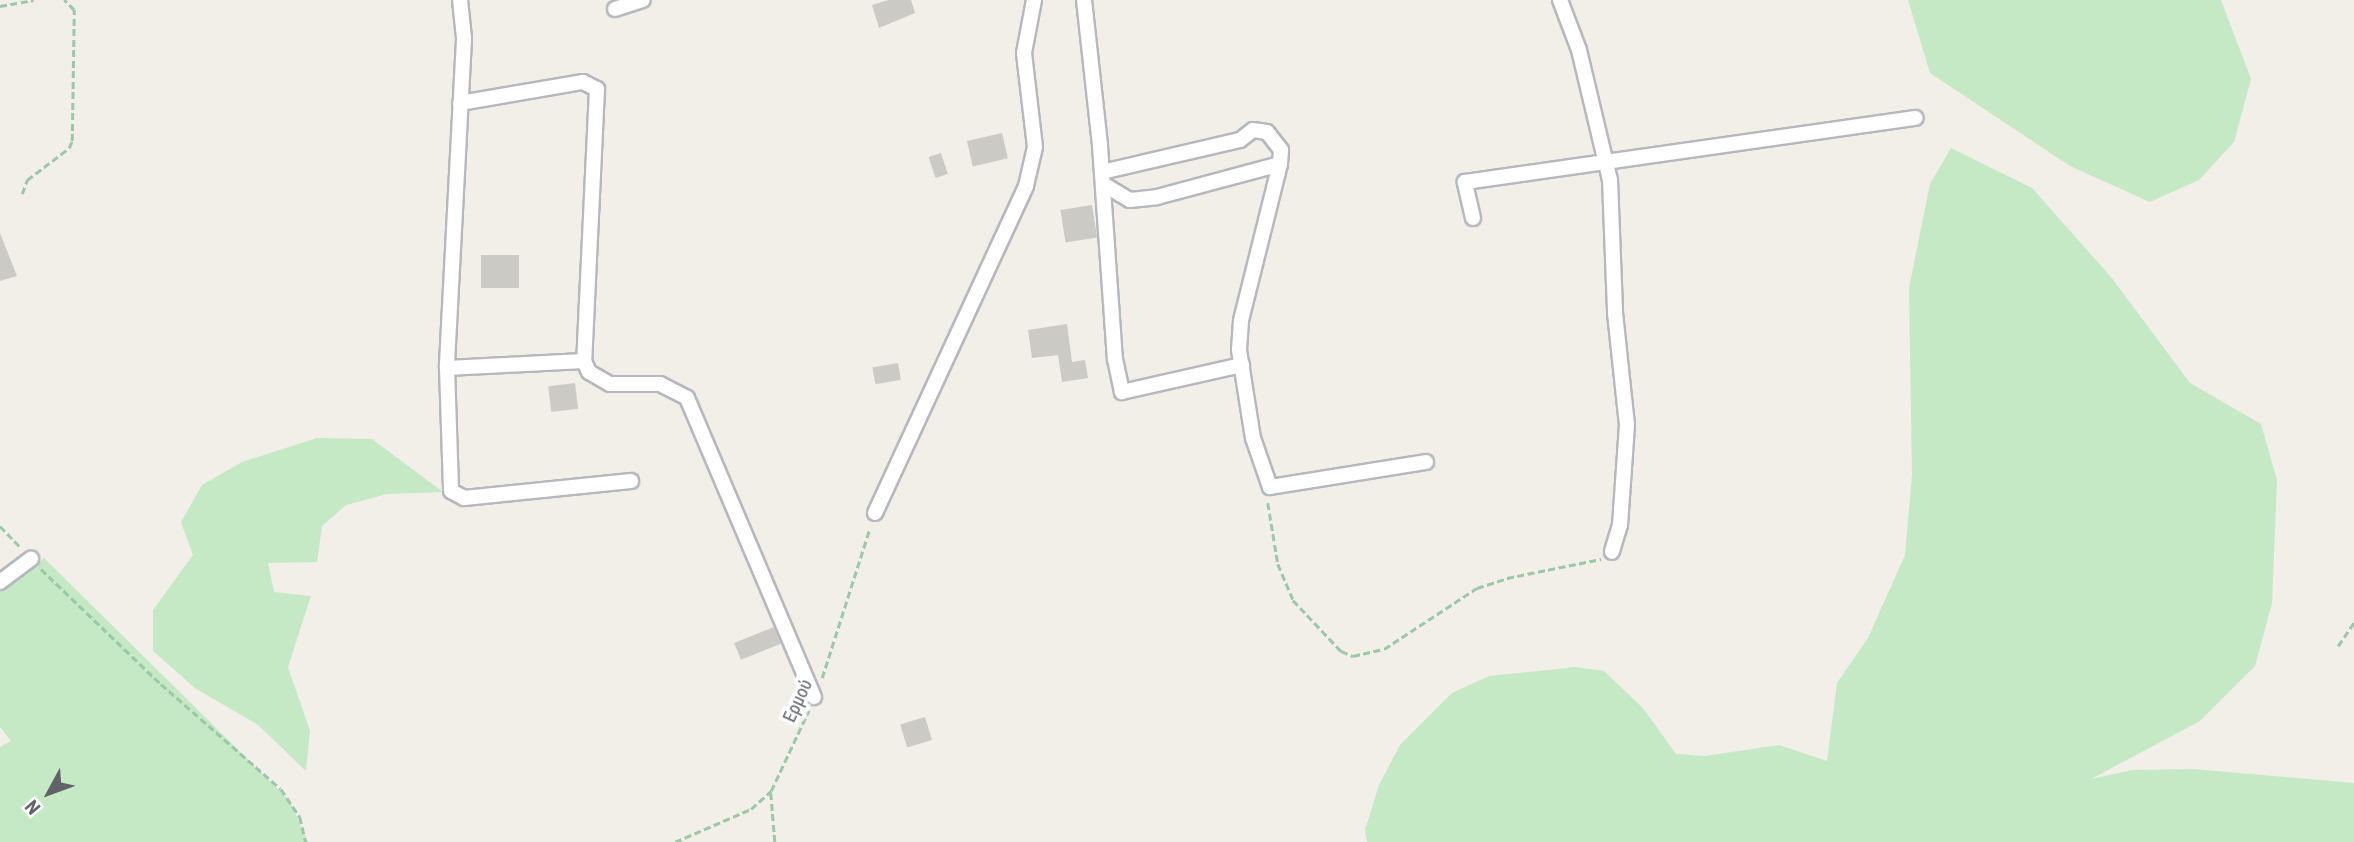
<!DOCTYPE html>
<html>
<head>
<meta charset="utf-8">
<style>
  body { margin:0 }
  #map { position:relative; width:2354px; height:842px; overflow:hidden; background:#f1efe8; font-family:"Roboto Condensed",sans-serif }
  div>[style] { position:absolute }
  [style*='--x'] { left:calc(var(--x)*1px); top:calc(var(--y)*1px); width:calc(var(--w)*1px); rotate:calc(var(--a)*1deg) }
  .green>* { inset:0; background:#c5e8c5 }
  .building>* { inset:0; background:#cccac5; transform-origin:0 0 }
  .path>* { height:2.5px; margin-top:-1.25px; transform-origin:0; background:repeating-linear-gradient(90deg,#9cc7a9 0 7px,transparent 0 10.5px) }
  .roads { filter:drop-shadow(2px 0 #b5b8bc) drop-shadow(-2px 0 #b5b8bc) drop-shadow(0 2px #b5b8bc) drop-shadow(0 -2px #b5b8bc) }
  .street>* { height:14px; margin:-7px; padding:0 7px; transform-origin:7px; border-radius:7px; background:#fff }
  span { translate:-50% -50%; white-space:nowrap; text-align:center; line-height:1.15; -webkit-text-stroke:7px #fff; paint-order:stroke }
  .street-label { font-size:18px; color:#5f6368 }
  .north { position:absolute; left:14px; top:758px; width:70px; height:70px; -webkit-text-stroke:5px #fff; paint-order:stroke; rotate:229deg; font-size:19px; font-weight:700; line-height:28px; text-align:center; color:#5f6368 }
  .north::after { content:''; display:block; margin:auto; width:24px; height:32px; background:#5f6368; clip-path:polygon(50% 0,100% 100%,50% 72%,0 100%) }
</style>
</head>
<body>
<div id="map">
  <div class="green">
    <i style="clip-path:polygon(1908px 0,2221px 0,2251px 79px,2234px 142px,2199px 180px,2150px 202px,2070px 166px,1930px 73px)"></i>
    <i style="clip-path:polygon(1951px 148px,2032px 188px,2111px 277px,2190px 383px,2261px 424px,2277px 480px,2272px 603px,2255px 666px,2200px 721px,2091px 779px,2132px 770px,2192px 769px,2354px 783px,2354px 842px,1367px 842px,1365px 830px,1379px 785px,1400px 745px,1452px 693px,1489px 676px,1576px 667px,1604px 671px,1643px 708px,1676px 754px,1705px 756px,1779px 745px,1827px 761px,1837px 683px,1868px 638px,1905px 555px,1912px 475px,1909px 288px,1930px 184px)"></i>
    <i style="clip-path:polygon(317px 438px,372px 439px,443px 492px,387px 494px,346px 505px,322px 526px,317px 562px,268px 563px,274px 592px,311px 596px,288px 667px,310px 731px,306px 771px,258px 725px,195px 688px,153px 651px,153px 610px,193px 555px,181px 522px,202px 485px,242px 462px)"></i>
    <i style="clip-path:polygon(44px 558px,290px 801px,308px 842px,0 842px,0 747px,11px 741px,0 727px,0 590px)"></i>
  </div>
  <div class="building">
    <i style="clip-path:polygon(888px 0,911px 0,915px 13px,879px 28px,872px 5px)"></i>
    <i style="left:1002px;top:133px;width:26px;height:36px;rotate:77deg"></i>
    <i style="left:941px;top:153px;width:22px;height:13px;rotate:72deg"></i>
    <i style="left:1092px;top:205px;width:33px;height:32px;rotate:81deg"></i>
    <i style="clip-path:polygon(0 233px,17px 276px,0 281px)"></i>
    <i style="left:481px;top:255px;width:38px;height:33px"></i>
    <i style="clip-path:polygon(1067px 324px,1072px 362px,1085px 360px,1088px 378px,1062px 382px,1058px 355px,1032px 358px,1028px 330px)"></i>
    <i style="left:898px;top:363px;width:17px;height:26px;rotate:80deg"></i>
    <i style="left:575px;top:383px;width:26px;height:27px;rotate:83deg"></i>
    <i style="left:774px;top:627px;width:18px;height:43px;rotate:68deg"></i>
    <i style="left:925px;top:717px;width:24px;height:26px;rotate:73deg"></i>
  </div>
  <div class="path">
    <i style="--x:0;--y:6;--w:34;--a:-10"></i>
    <i style="--x:22;--y:194;--w:15;--a:-70"></i>
    <i style="--x:27;--y:180;--w:53;--a:-37.3"></i>
    <i style="--x:69;--y:148;--w:8;--a:-67"></i>
    <i style="--x:72;--y:141;--w:131;--a:-89.1"></i>
    <i style="--x:74;--y:10;--w:14;--a:-135"></i>
    <i style="--x:1268;--y:503;--w:62;--a:80.7"></i>
    <i style="--x:1278;--y:564;--w:39;--a:67"></i>
    <i style="--x:1293;--y:600;--w:70;--a:46.7"></i>
    <i style="--x:1341;--y:651;--w:13;--a:23"></i>
    <i style="--x:1353;--y:656;--w:32;--a:-13"></i>
    <i style="--x:1384;--y:649;--w:111;--a:-33.3"></i>
    <i style="--x:1477;--y:588;--w:32;--a:-18"></i>
    <i style="--x:1507;--y:578;--w:96;--a:-11.4"></i>
    <i style="--x:0;--y:526;--w:29;--a:46"></i>
    <i style="--x:41;--y:569;--w:166;--a:43.8"></i>
    <i style="--x:161;--y:684;--w:159;--a:41.2"></i>
    <i style="--x:281;--y:789;--w:34;--a:56"></i>
    <i style="--x:300;--y:817;--w:26;--a:77"></i>
    <i style="--x:2338;--y:646;--w:29;--a:-56"></i>
    <i style="--x:822;--y:678;--w:157;--a:-72.3"></i>
    <i style="--x:771;--y:793;--w:49;--a:85.3"></i>
    <i style="--x:675;--y:842;--w:83;--a:-23.5"></i>
    <i style="--x:751;--y:809;--w:27;--a:-42"></i>
    <i style="--x:771;--y:791;--w:89;--a:-64.9"></i>
  </div>
  <div class="roads">
    <div class="street">
      <i style="--x:460;--y:0;--w:39;--a:84"></i>
      <i style="--x:464;--y:39;--w:329;--a:93"></i>
      <i style="--x:447;--y:368;--w:123;--a:88.1"></i>
      <i style="--x:451;--y:491;--w:15;--a:28"></i>
      <i style="--x:464;--y:498;--w:168;--a:-5.8"></i>
      <i style="--x:1084;--y:0;--w:147;--a:83.7"></i>
      <i style="--x:1100;--y:146;--w:214;--a:86"></i>
      <i style="--x:1115;--y:359;--w:34;--a:78"></i>
      <i style="--x:1122;--y:392;--w:123;--a:-12.7"></i>
      <i style="--x:1560;--y:0;--w:53;--a:69.2"></i>
      <i style="--x:1579;--y:50;--w:134;--a:76.6"></i>
      <i style="--x:1610;--y:180;--w:133;--a:87.8"></i>
      <i style="--x:1615;--y:313;--w:113;--a:83.9"></i>
      <i style="--x:1627;--y:425;--w:100;--a:94"></i>
      <i style="--x:1620;--y:525;--w:28;--a:107"></i>
      <i style="--x:615;--y:9;--w:29;--a:-18"></i>
      <i style="--x:460;--y:103;--w:125;--a:-9.7"></i>
      <i style="--x:583;--y:82;--w:16;--a:27"></i>
      <i style="--x:597;--y:89;--w:272;--a:92.7"></i>
      <i style="--x:584;--y:361;--w:12;--a:66"></i>
      <i style="--x:589;--y:372;--w:24;--a:30"></i>
      <i style="--x:610;--y:384;--w:50;--a:0"></i>
      <i style="--x:660;--y:384;--w:30;--a:27"></i>
      <i style="--x:687;--y:398;--w:325;--a:67"></i>
      <i style="--x:1102;--y:172;--w:142;--a:-13.1"></i>
      <i style="--x:1240;--y:140;--w:16;--a:-38"></i>
      <i style="--x:1253;--y:130;--w:14;--a:8"></i>
      <i style="--x:1267;--y:132;--w:23;--a:52"></i>
      <i style="--x:1281;--y:150;--w:14;--a:94"></i>
      <i style="--x:1103;--y:184;--w:31;--a:31"></i>
      <i style="--x:1130;--y:200;--w:27;--a:-6"></i>
      <i style="--x:1157;--y:197;--w:127;--a:-15"></i>
      <i style="--x:1280;--y:164;--w:162;--a:104"></i>
      <i style="--x:1241;--y:321;--w:29;--a:94"></i>
      <i style="--x:1239;--y:350;--w:89;--a:81"></i>
      <i style="--x:1253;--y:438;--w:52;--a:70.9"></i>
      <i style="--x:1270;--y:487;--w:158;--a:-9.1"></i>
      <i style="--x:1473;--y:218;--w:37;--a:-103"></i>
      <i style="--x:1465;--y:182;--w:455;--a:-8.1"></i>
      <i style="--x:447;--y:368;--w:137;--a:-2.9"></i>
      <i style="--x:875;--y:513;--w:360;--a:-65.2"></i>
      <i style="--x:1026;--y:186;--w:40;--a:-77"></i>
      <i style="--x:1035;--y:147;--w:95;--a:-96.7"></i>
      <i style="--x:1024;--y:53;--w:54;--a:-79.3"></i>
      <i style="--x:0;--y:582;--w:39;--a:-37"></i>
    </div>
  </div>
  <div class="street-label">
    <span style="left:798px;top:701px;rotate:-65deg">Ερμού</span>
  </div>
  <div class="north">N</div>
</div>
</body>
</html>
